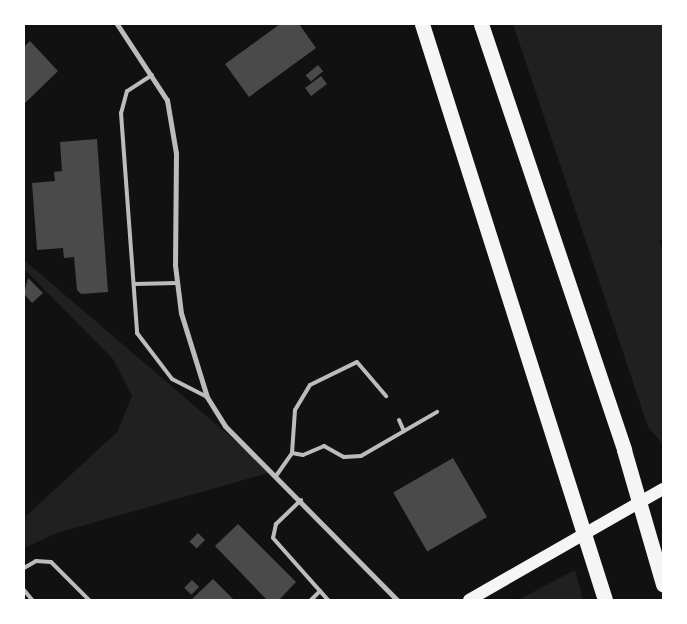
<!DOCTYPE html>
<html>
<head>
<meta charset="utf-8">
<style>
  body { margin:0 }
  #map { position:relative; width:687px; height:624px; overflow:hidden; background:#111; font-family:"Exo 2",sans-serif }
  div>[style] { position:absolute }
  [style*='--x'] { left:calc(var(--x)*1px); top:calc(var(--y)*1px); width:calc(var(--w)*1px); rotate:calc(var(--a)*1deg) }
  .green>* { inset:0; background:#202020 }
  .building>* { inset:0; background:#4a4a4a; transform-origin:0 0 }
  .service>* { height:4px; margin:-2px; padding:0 2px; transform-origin:2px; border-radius:2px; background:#bcbcbc }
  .minor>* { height:5px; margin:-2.5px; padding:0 2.5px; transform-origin:2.5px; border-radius:2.5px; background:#bcbcbc }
  .primary>* { height:12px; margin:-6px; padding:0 6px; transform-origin:6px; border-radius:6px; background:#f5f5f5 }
  .motorway>* { height:15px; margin:-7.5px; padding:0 7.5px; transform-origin:7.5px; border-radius:7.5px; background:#f5f5f5 }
  span { translate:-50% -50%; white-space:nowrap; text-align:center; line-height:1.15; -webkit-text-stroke:5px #fff; paint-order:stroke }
  .frame { position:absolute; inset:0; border:25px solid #fff; pointer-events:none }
</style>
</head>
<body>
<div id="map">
  <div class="green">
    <i style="clip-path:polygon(513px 24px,663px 24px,663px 239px,659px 241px,663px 250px,663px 444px,648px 427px)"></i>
    <i style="clip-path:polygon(24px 260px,272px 472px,57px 533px,24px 548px,24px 518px,117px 432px,132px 396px,113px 359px,24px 269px)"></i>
    <i style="clip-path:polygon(575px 570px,583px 600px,518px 600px)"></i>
  </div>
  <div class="building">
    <i style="clip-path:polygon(280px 24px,299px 24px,316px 48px,249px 97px,225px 64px)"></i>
    <i style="clip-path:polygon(30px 41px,58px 71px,24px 104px,24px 47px)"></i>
    <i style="left:318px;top:65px;width:8px;height:16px;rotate:50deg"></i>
    <i style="left:321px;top:76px;width:10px;height:20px;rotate:53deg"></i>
    <i style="clip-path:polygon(97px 139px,108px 292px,81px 294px,77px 290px,74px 257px,64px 258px,63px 248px,37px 250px,32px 183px,55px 181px,54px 172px,62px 171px,60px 142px)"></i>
    <i style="clip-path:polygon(28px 278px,43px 293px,32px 303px,24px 294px)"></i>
    <i style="left:453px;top:458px;width:68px;height:69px;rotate:60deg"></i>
    <i style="clip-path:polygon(238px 524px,296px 582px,279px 600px,267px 600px,215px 546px)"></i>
    <i style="left:198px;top:533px;width:10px;height:12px;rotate:45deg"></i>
    <i style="clip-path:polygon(213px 579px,234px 600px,191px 600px)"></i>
    <i style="left:192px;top:580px;width:10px;height:11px;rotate:45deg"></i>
  </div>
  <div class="service">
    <i style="--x:152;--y:75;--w:30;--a:147"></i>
    <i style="--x:127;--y:91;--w:23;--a:105"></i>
    <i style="--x:121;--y:113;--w:221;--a:85.8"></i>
    <i style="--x:137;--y:333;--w:58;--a:52.7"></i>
    <i style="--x:172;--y:379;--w:39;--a:27"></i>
    <i style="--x:134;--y:284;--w:43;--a:-1.3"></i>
    <i style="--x:399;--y:420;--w:12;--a:66"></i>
    <i style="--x:292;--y:453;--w:11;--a:10"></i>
    <i style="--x:303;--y:455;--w:23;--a:-23"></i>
    <i style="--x:324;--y:446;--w:23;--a:29"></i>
    <i style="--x:344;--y:457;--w:17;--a:-3"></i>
    <i style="--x:361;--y:456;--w:88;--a:-30.1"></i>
    <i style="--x:276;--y:476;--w:28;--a:-55"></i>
    <i style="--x:292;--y:453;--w:43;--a:-86"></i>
    <i style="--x:295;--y:410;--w:29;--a:-59"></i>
    <i style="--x:310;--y:385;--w:52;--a:-26.1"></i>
    <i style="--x:357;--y:362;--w:45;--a:49.5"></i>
    <i style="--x:301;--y:500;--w:35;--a:136"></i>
    <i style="--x:276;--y:524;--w:14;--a:102"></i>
    <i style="--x:273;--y:538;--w:83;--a:48.4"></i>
    <i style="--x:24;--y:568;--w:14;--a:-30"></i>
    <i style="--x:36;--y:561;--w:15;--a:4"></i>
    <i style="--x:51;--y:562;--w:54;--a:45"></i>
    <i style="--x:24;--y:590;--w:13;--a:51"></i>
    <i style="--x:311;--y:600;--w:13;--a:-45"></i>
  </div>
  <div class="minor">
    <i style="--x:117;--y:24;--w:91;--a:56.7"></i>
    <i style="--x:167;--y:100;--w:54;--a:80.4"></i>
    <i style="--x:176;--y:153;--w:112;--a:90.5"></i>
    <i style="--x:175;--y:265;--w:48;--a:82.9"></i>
    <i style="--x:181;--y:313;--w:88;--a:72.8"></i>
    <i style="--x:207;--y:397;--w:34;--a:58"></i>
    <i style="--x:225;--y:426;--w:245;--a:45.3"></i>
  </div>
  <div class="primary">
    <i style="--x:469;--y:600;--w:224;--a:-29.8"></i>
  </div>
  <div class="motorway">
    <i style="--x:422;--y:24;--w:604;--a:72.37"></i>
    <i style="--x:481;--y:24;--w:449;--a:71.4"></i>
    <i style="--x:624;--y:450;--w:140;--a:73.8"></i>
  </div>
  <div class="frame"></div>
</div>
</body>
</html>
